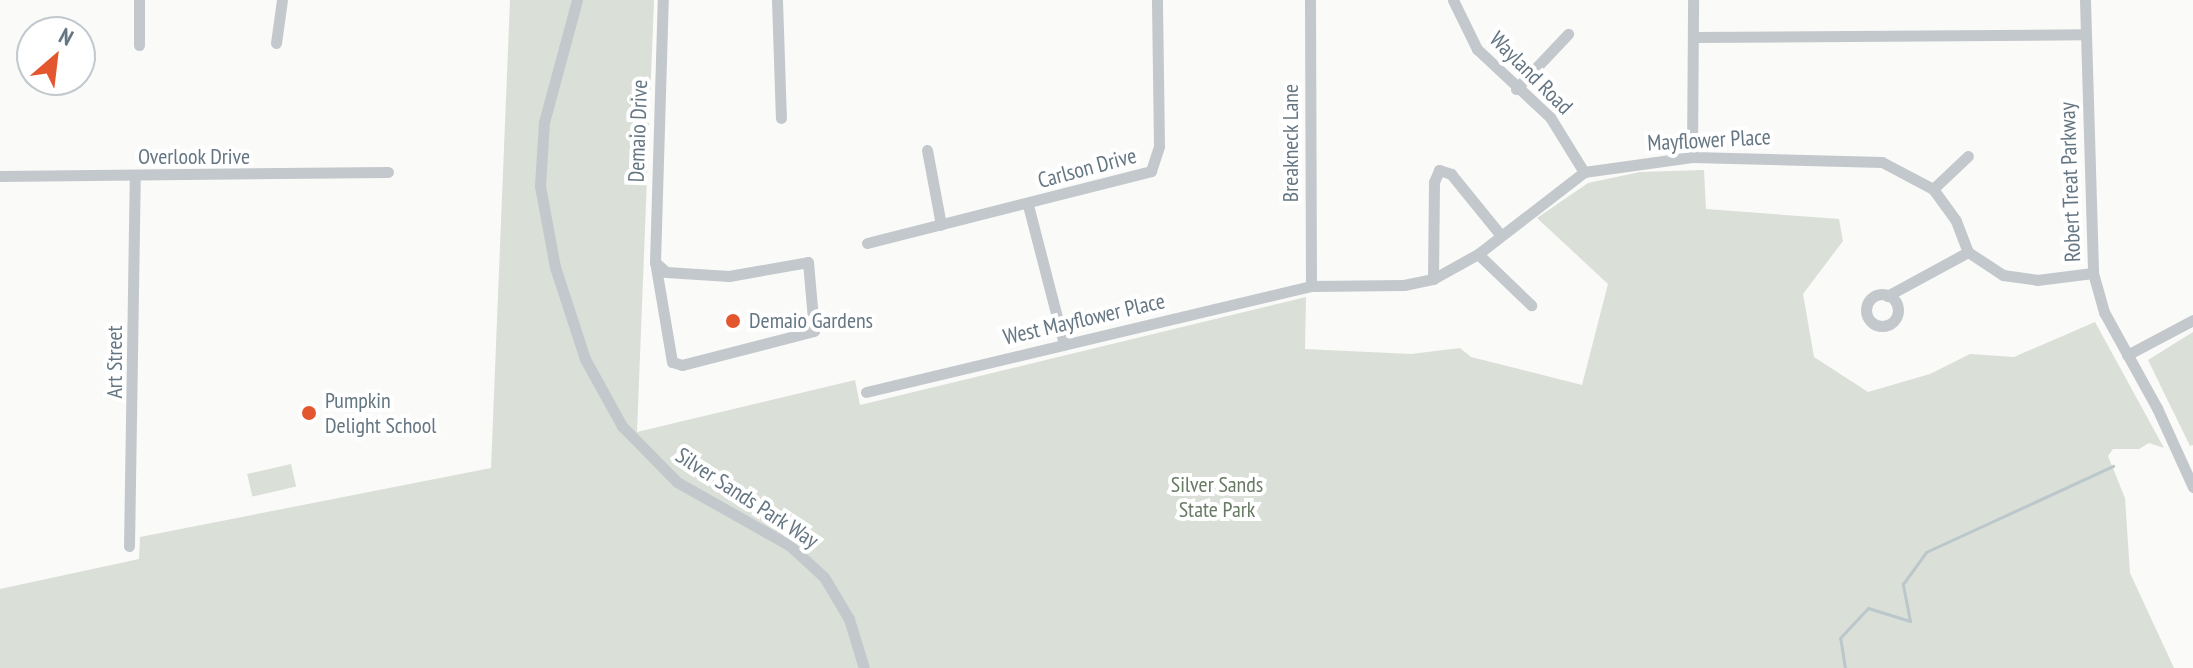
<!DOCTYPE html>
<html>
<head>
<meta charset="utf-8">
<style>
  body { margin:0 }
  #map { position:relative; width:2193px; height:668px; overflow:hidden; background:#fafaf8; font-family:"PT Sans Narrow",sans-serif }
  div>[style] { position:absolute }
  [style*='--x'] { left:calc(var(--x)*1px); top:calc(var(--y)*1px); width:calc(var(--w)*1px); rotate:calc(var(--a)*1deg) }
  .green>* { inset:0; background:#dadfd7; transform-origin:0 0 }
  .stream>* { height:3px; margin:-1.5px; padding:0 1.5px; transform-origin:1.5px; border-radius:1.5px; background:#bbc7cb }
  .minor>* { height:11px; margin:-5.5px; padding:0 5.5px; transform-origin:5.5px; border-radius:5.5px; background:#c3c8cc }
  .minor>.ring { margin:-5.5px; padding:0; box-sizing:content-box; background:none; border:11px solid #c3c8cc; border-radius:50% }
  .dots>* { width:22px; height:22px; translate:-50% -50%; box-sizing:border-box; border:4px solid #fff; border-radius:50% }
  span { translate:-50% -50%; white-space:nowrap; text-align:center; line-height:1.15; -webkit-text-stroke:8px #fff; paint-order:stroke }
  .street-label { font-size:22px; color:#657683 }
  .poi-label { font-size:22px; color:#657683 }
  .left { translate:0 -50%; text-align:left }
  .park-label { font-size:22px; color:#687a64 }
  .north { position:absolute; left:16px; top:16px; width:80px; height:80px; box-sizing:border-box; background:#fff; border:2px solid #c1c8cd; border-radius:50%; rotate:28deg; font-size:22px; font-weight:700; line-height:32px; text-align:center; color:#657683 }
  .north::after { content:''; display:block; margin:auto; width:28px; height:36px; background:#e4572e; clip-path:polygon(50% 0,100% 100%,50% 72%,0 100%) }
</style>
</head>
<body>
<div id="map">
  <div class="green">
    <i style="clip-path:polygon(510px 0,654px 0,637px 432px,855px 380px,860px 405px,1306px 297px,1305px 349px,1411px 354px,1460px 348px,1471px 357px,1582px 385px,1608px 284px,1537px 218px,1588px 183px,1640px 172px,1704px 170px,1706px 209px,1839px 219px,1843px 241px,1803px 294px,1814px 357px,1868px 392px,1930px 374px,1970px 354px,2014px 357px,2095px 322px,2164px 448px,2149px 443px,2139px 449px,2113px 449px,2108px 456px,2125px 498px,2130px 573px,2174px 668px,0 668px,0 589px,139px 559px,140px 537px,491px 468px)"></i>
    <i style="clip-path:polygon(2193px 332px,2193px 445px,2190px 446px,2148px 360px)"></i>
    <i style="left:291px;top:464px;width:23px;height:45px;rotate:77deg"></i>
  </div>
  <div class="stream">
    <i style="--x:1845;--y:668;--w:30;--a:-99"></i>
    <i style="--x:1840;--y:638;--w:41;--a:-47"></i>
    <i style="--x:1868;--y:608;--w:44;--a:17.2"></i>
    <i style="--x:1910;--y:621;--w:38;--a:-101"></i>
    <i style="--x:1903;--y:584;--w:39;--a:-54"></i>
    <i style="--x:1926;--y:552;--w:206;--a:-24.7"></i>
  </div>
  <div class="minor">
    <i style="--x:139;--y:0;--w:45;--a:90"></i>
    <i style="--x:577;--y:0;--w:126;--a:105.1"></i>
    <i style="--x:544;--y:122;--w:64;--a:93.6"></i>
    <i style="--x:540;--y:186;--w:82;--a:79.5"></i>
    <i style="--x:555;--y:267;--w:97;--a:71.9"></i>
    <i style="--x:585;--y:359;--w:77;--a:61.1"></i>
    <i style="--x:622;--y:426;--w:78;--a:45.5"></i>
    <i style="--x:677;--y:482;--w:129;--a:29.4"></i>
    <i style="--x:789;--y:545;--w:47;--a:42.4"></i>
    <i style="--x:824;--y:577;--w:49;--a:59.2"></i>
    <i style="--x:849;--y:619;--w:51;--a:73"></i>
    <i style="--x:777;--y:0;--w:118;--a:88.1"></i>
    <i style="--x:1310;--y:0;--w:286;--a:89.8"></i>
    <i style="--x:1453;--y:0;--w:55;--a:63.9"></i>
    <i style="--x:1477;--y:49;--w:100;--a:43"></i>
    <i style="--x:1550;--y:117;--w:65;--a:58.3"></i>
    <i style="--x:2085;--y:0;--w:273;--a:88.3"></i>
    <i style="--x:2093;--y:273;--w:41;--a:74.2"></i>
    <i style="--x:2104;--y:312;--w:110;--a:61.1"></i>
    <i style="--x:2157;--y:408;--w:87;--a:65.5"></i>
    <i style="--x:1694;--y:37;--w:392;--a:-0.4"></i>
    <i style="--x:276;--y:43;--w:43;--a:-82.1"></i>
    <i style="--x:1516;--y:89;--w:76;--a:-46.6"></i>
    <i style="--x:927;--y:150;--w:76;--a:79.4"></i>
    <i style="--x:1692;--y:157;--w:157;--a:-89.6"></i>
    <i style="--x:0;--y:176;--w:388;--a:-0.6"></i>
    <i style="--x:1933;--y:189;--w:48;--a:-43.3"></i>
    <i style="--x:1028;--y:205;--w:144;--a:75.5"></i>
    <i style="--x:867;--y:243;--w:293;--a:-14.2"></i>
    <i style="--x:1151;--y:171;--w:26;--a:-72"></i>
    <i style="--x:1159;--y:146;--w:146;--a:-90.8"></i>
    <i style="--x:1478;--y:254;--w:74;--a:43.9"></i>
    <i style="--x:655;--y:262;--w:15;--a:42"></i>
    <i style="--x:666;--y:272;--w:63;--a:3.6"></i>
    <i style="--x:729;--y:276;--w:80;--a:-10"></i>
    <i style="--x:808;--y:262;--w:69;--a:85"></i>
    <i style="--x:814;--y:331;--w:136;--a:165.6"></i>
    <i style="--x:682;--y:365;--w:10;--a:-163"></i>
    <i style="--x:672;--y:362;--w:101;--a:-99.6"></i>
    <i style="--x:655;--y:262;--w:262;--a:-88.3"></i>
    <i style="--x:1433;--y:279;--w:97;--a:-89.4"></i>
    <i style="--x:1434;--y:182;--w:13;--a:-67"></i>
    <i style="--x:1439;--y:170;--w:13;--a:18"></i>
    <i style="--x:1451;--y:174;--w:76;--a:50.9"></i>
    <i class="ring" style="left:1866px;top:294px;width:21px;height:21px"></i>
    <i style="--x:1887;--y:296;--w:92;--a:-28.5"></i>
    <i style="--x:2127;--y:355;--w:75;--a:-27.9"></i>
    <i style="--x:866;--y:392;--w:457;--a:-13.4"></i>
    <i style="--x:1311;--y:286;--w:93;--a:-0.6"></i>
    <i style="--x:1404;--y:285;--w:30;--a:-12"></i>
    <i style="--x:1433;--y:279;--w:51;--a:-29.1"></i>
    <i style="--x:1478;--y:254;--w:134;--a:-37.7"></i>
    <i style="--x:1584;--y:172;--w:109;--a:-7.9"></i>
    <i style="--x:1692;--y:157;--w:190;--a:1.5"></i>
    <i style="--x:1882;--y:162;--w:58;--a:27.9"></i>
    <i style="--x:1933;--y:189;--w:39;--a:54"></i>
    <i style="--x:1956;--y:221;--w:33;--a:69"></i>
    <i style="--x:1968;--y:252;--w:42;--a:33.3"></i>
    <i style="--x:2003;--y:275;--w:34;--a:8"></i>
    <i style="--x:2037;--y:280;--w:56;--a:-7.1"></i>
    <i style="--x:129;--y:546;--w:368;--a:-89.1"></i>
  </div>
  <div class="dots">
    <i style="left:733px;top:321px;background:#e4572e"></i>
    <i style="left:309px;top:413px;background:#e4572e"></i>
  </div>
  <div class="street-label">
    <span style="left:1531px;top:73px;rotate:45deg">Wayland Road</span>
    <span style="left:638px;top:131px;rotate:-88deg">Demaio Drive</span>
    <span style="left:1709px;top:140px;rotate:-3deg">Mayflower Place</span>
    <span style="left:1291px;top:143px;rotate:-90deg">Breakneck Lane</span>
    <span style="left:194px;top:157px">Overlook Drive</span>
    <span style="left:1087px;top:168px;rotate:-15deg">Carlson Drive</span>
    <span style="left:2070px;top:182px;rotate:-92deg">Robert Treat Parkway</span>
    <span style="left:1084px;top:319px;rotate:-13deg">West Mayflower Place</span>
    <span style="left:115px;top:362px;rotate:-90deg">Art Street</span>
    <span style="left:747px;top:498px;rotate:33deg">Silver Sands Park Way</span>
  </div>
  <div class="poi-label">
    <span class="left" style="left:749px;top:321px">Demaio Gardens</span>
    <span class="left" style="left:325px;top:413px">Pumpkin<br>Delight School</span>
  </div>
  <div class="park-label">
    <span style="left:1217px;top:497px">Silver Sands<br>State Park</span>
  </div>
  <div class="north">N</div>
</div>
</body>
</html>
